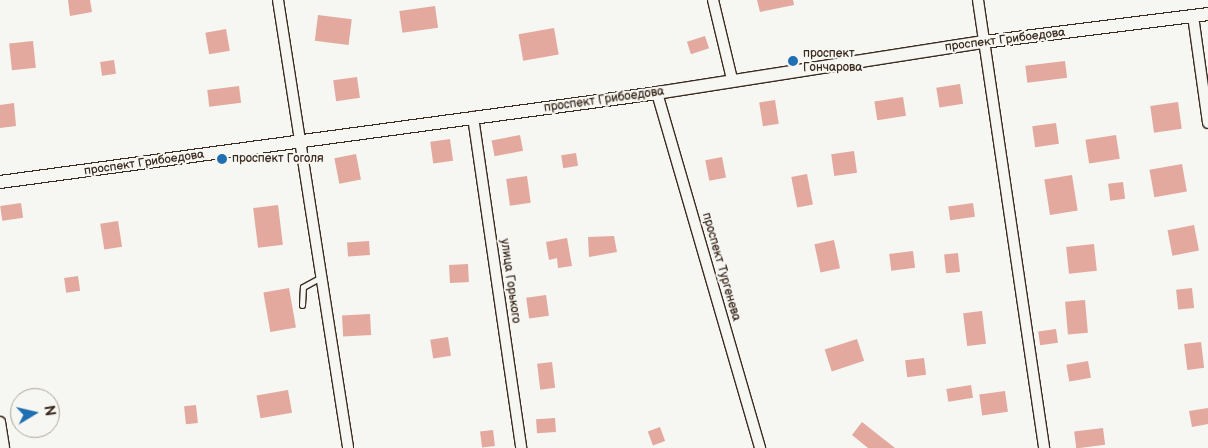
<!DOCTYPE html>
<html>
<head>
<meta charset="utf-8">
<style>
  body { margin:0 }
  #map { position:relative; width:1208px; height:448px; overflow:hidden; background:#f6f6f2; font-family:"Balsamiq Sans",sans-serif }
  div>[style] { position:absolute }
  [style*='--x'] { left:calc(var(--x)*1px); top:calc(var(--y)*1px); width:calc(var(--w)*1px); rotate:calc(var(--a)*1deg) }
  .building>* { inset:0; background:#e3a99f; transform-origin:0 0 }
  .roads { filter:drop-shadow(1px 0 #3b2a1e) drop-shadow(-1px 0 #3b2a1e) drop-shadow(0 1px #3b2a1e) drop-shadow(0 -1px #3b2a1e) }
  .service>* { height:5px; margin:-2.5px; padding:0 2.5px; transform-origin:2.5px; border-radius:2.5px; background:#f6f6f2 }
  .minor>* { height:10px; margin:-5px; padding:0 5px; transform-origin:5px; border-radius:5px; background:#f6f6f2 }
  .tertiary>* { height:12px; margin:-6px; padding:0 6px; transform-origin:6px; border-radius:6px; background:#f6f6f2 }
  .dots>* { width:14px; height:14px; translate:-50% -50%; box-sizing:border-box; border:2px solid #f6f6f2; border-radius:50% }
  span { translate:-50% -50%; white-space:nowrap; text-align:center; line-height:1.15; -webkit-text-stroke:4px #f6f6f2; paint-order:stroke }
  .street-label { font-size:12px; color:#3b2a1e }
  .poi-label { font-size:12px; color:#3b2a1e }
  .left { translate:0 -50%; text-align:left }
  .north { position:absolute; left:10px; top:388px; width:50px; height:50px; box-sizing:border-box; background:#f6f6f2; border:1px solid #aba49d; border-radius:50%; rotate:81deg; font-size:14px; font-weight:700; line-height:20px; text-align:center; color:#3b2a1e }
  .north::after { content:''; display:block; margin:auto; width:18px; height:22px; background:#1f6fb2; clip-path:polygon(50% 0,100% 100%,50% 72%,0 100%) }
</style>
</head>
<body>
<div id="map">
  <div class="building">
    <i style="clip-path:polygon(68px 0,90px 0,92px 12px,70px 16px)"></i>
    <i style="clip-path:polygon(757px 0,793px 0,794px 5px,760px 12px)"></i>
    <i style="left:435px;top:6px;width:22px;height:36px;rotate:82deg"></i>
    <i style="left:318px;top:15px;width:34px;height:26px;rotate:7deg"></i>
    <i style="left:554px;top:28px;width:27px;height:36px;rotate:80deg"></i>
    <i style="left:226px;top:29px;width:22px;height:21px;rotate:80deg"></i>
    <i style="left:705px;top:36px;width:13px;height:19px;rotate:72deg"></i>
    <i style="left:33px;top:41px;width:27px;height:24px;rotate:84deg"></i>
    <i style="left:114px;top:60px;width:14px;height:14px;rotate:82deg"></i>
    <i style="left:1065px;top:61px;width:17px;height:40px;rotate:83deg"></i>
    <i style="left:357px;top:77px;width:21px;height:24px;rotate:82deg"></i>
    <i style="left:960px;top:84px;width:20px;height:24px;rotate:81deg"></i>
    <i style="left:239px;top:86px;width:17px;height:32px;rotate:83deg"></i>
    <i style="left:903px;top:97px;width:19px;height:29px;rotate:81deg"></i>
    <i style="left:775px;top:100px;width:24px;height:16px;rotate:81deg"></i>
    <i style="left:1178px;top:102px;width:27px;height:28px;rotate:82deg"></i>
    <i style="clip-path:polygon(14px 103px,16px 126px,0 128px,0 105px)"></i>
    <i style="left:1056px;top:123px;width:21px;height:24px;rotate:82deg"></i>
    <i style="left:520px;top:135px;width:16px;height:29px;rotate:79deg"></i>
    <i style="left:1116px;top:135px;width:24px;height:31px;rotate:81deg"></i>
    <i style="left:450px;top:139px;width:22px;height:20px;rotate:82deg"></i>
    <i style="left:854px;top:151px;width:22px;height:23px;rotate:82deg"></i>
    <i style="left:576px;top:153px;width:13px;height:15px;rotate:81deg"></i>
    <i style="left:356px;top:154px;width:26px;height:22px;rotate:79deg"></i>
    <i style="left:722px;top:157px;width:21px;height:17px;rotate:79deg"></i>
    <i style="left:1182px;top:164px;width:28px;height:33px;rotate:80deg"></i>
    <i style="left:807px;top:174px;width:31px;height:16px;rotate:79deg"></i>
    <i style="left:1072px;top:175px;width:36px;height:28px;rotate:81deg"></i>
    <i style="left:527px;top:176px;width:27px;height:21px;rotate:82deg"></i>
    <i style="left:1123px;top:182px;width:17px;height:15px;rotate:83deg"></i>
    <i style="left:21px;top:203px;width:15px;height:21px;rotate:82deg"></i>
    <i style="left:973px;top:203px;width:14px;height:25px;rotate:82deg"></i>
    <i style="left:278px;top:205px;width:40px;height:25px;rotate:83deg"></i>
    <i style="left:118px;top:221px;width:26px;height:18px;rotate:81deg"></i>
    <i style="left:1194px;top:225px;width:26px;height:27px;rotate:79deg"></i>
    <i style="clip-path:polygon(614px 236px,617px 252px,589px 257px,588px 237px)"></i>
    <i style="clip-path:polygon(567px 238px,572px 266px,558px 268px,557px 258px,549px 260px,546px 242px)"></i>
    <i style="left:834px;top:240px;width:29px;height:20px;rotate:78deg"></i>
    <i style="left:369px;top:241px;width:14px;height:22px;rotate:86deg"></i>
    <i style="left:1094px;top:244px;width:27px;height:28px;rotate:84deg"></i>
    <i style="left:913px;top:251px;width:17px;height:24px;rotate:83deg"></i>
    <i style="left:958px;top:253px;width:19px;height:14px;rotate:84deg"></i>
    <i style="left:468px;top:264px;width:18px;height:19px;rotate:87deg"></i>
    <i style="left:78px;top:276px;width:15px;height:14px;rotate:82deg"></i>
    <i style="left:289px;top:288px;width:40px;height:26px;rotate:80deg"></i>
    <i style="left:1192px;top:288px;width:20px;height:16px;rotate:84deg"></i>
    <i style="left:546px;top:295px;width:21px;height:20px;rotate:82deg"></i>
    <i style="left:1085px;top:300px;width:33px;height:20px;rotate:85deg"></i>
    <i style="left:982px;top:311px;width:33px;height:19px;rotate:83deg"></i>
    <i style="left:370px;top:314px;width:21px;height:28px;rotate:87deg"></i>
    <i style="left:1056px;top:329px;width:14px;height:18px;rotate:82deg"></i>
    <i style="left:448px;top:337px;width:19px;height:18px;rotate:81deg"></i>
    <i style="left:857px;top:339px;width:23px;height:34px;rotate:72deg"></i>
    <i style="left:1201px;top:342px;width:26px;height:17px;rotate:83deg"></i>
    <i style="left:924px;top:358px;width:17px;height:19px;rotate:83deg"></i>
    <i style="left:1088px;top:361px;width:17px;height:22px;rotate:80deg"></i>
    <i style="left:552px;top:362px;width:26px;height:15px;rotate:83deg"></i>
    <i style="left:971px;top:385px;width:13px;height:25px;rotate:81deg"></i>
    <i style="left:288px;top:390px;width:23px;height:32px;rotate:80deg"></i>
    <i style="left:1005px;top:391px;width:21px;height:26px;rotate:82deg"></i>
    <i style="left:196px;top:405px;width:18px;height:12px;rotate:84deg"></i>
    <i style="clip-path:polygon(1208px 408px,1208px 424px,1192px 427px,1189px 411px)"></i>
    <i style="left:555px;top:418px;width:14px;height:19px;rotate:86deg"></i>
    <i style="clip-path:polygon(862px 422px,895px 448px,868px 448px,852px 435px)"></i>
    <i style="left:660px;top:427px;width:15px;height:13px;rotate:70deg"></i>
    <i style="left:1103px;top:428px;width:17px;height:29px;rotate:83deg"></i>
    <i style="left:493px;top:430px;width:16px;height:13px;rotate:83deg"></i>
  </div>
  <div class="roads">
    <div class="service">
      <i style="--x:302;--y:305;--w:18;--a:-87"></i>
      <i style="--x:303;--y:287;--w:21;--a:-29"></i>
    </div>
    <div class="minor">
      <i style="--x:278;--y:0;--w:453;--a:81.1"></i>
      <i style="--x:713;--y:0;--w:81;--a:76.5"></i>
      <i style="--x:978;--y:0;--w:453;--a:81.6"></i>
      <i style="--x:1193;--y:16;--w:108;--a:82"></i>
      <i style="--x:657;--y:93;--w:370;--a:73.8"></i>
      <i style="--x:473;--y:117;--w:334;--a:81.7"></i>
      <i style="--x:0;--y:422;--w:26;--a:81"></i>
    </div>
    <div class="tertiary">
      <i style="--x:0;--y:182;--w:663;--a:-7.71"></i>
      <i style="--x:657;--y:93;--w:331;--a:-8.9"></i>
      <i style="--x:984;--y:42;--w:226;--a:-7.1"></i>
    </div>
  </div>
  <div class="dots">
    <i style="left:793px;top:61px;background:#1f6fb2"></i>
    <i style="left:222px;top:159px;background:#1f6fb2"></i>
  </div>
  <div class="street-label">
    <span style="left:1005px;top:40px;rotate:-7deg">проспект Грибоедова</span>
    <span style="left:604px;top:100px;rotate:-8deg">проспект Грибоедова</span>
    <span style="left:144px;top:163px;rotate:-8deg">проспект Грибоедова</span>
    <span style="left:721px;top:267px;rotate:74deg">проспект Тургенева</span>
    <span style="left:510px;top:281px;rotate:82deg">улица Горького</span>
  </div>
  <div class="poi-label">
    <span class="left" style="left:803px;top:61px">проспект<br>Гончарова</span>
    <span class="left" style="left:232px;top:159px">проспект Гоголя</span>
  </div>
  <div class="north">N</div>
</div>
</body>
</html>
